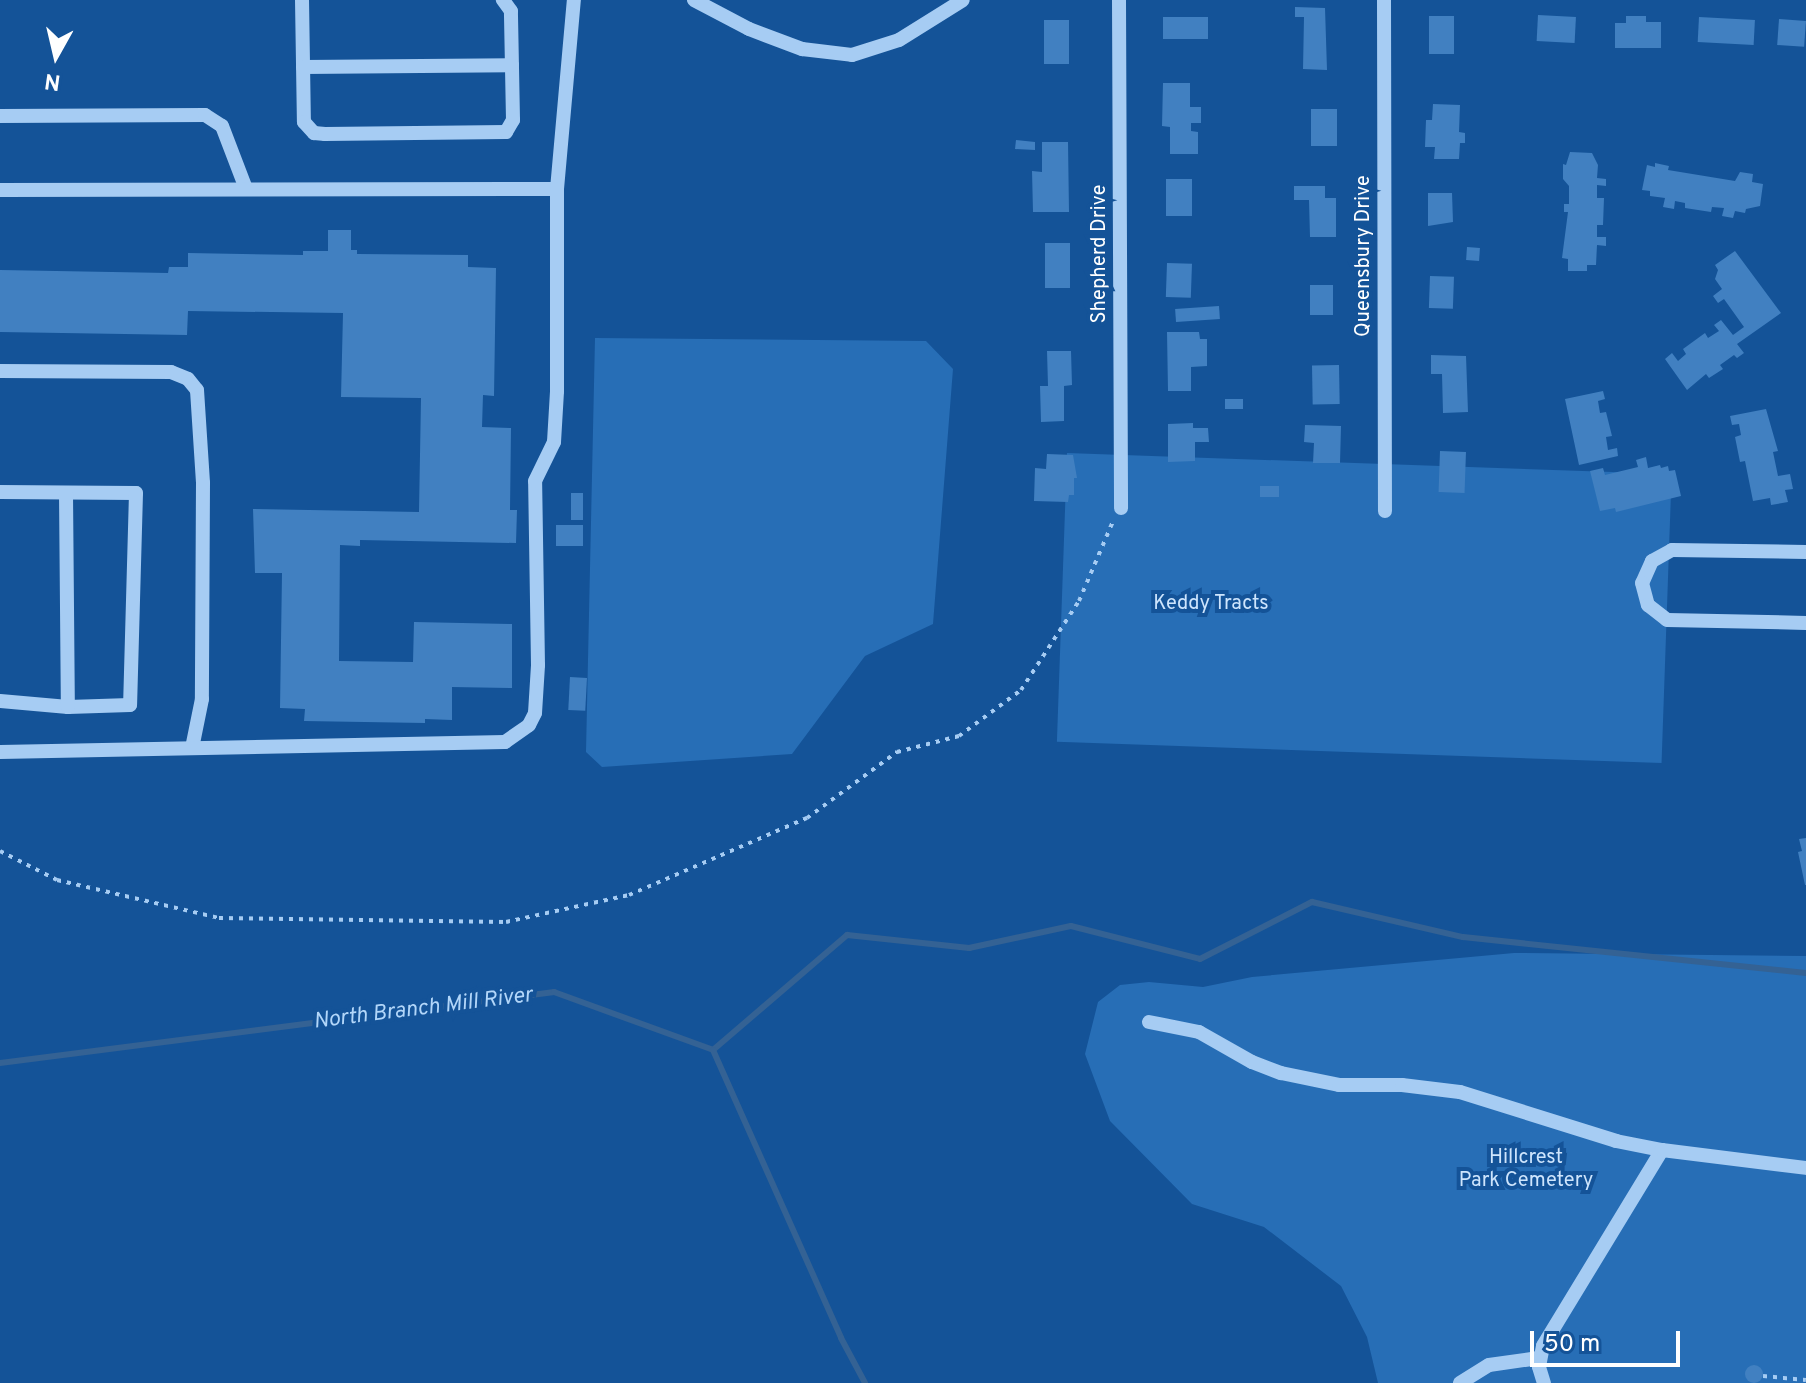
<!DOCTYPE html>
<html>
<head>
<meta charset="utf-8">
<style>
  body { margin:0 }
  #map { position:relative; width:1806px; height:1383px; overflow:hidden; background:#145398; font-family:Overpass,sans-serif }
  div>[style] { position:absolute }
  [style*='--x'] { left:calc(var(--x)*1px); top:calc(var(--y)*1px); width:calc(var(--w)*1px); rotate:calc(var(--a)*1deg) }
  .green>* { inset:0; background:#276eb6; transform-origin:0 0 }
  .stream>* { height:6px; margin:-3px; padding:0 3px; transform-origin:3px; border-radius:3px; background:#346294 }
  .building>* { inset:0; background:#4180c1; transform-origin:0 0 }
  .round { border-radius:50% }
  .path>* { height:4px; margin-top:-2px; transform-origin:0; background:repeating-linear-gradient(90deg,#a6ccf3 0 4px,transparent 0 10px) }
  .minor>* { height:14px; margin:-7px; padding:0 7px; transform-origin:7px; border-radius:7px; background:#a6ccf3 }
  span { translate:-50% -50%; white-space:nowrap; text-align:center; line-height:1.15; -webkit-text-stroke:8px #145398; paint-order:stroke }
  .street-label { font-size:20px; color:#fff }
  .park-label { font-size:20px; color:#cee5fd }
  .water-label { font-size:22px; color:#b2d6f9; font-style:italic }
  .north { position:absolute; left:16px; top:16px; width:80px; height:80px; -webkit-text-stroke:6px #145398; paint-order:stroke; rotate:188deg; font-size:22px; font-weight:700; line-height:32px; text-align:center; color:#fff }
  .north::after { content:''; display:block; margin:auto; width:28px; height:36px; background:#fff; clip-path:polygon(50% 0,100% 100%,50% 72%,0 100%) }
  .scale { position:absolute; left:1530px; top:1331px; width:150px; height:36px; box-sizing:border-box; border:4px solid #fff; border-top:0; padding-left:10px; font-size:24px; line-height:28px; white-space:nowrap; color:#fff; -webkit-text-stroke:6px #145398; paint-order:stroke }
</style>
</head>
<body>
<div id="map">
  <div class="green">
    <i style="clip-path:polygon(595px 338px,926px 341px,953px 369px,933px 624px,865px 656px,792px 754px,602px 767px,586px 752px)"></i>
    <i style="left:1067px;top:453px;width:605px;height:289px;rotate:2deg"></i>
    <i style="clip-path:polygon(1514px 953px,1806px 956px,1806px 1383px,1378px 1383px,1367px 1337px,1341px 1286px,1264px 1227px,1192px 1204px,1110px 1121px,1085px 1054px,1098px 1002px,1120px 985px,1149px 982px,1203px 987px,1252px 977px)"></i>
  </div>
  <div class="stream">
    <i style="--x:713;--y:1050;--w:177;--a:-40.6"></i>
    <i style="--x:847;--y:935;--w:123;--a:6.1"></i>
    <i style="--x:969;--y:948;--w:104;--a:-12.2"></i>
    <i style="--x:1071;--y:926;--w:133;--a:14.3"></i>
    <i style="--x:1200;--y:959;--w:126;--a:-27"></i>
    <i style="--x:1312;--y:902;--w:155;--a:13.1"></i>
    <i style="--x:1463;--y:937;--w:345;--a:6"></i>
    <i style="--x:0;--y:1063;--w:559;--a:-7.3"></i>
    <i style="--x:554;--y:992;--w:169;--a:20"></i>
    <i style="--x:713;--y:1050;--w:315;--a:66"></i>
    <i style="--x:841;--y:1338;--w:51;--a:61.9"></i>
  </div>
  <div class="building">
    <i style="clip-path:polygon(1295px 7px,1325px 8px,1327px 70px,1303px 69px,1304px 17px,1295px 17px)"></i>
    <i style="left:1538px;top:15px;width:38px;height:26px;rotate:3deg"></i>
    <i style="left:1429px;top:16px;width:25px;height:38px"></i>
    <i style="clip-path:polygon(1626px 16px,1646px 16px,1646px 22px,1661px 22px,1661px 48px,1615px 48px,1615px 23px,1626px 23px)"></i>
    <i style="left:1163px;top:17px;width:45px;height:22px"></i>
    <i style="left:1699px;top:17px;width:56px;height:25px;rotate:3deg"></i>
    <i style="left:1779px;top:19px;width:27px;height:26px;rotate:4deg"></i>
    <i style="left:1044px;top:20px;width:25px;height:44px"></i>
    <i style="clip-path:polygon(1163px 83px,1190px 83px,1190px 107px,1201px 107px,1201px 123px,1191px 123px,1191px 131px,1198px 132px,1198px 154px,1170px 154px,1170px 127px,1162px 126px)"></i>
    <i style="clip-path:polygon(1433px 104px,1460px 105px,1459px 132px,1465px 133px,1465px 143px,1460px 143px,1459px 159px,1434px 159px,1435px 147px,1425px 147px,1426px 120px,1432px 120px)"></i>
    <i style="left:1311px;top:109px;width:26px;height:37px"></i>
    <i style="clip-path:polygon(1016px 140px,1035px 142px,1035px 150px,1015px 149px)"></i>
    <i style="clip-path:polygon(1042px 142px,1068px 142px,1069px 212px,1033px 212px,1032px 171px,1042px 172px)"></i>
    <i style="clip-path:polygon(1570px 152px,1592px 153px,1598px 165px,1597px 178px,1606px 179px,1606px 186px,1597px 185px,1597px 198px,1604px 198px,1603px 225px,1597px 225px,1597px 237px,1606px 237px,1606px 246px,1597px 245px,1596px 265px,1587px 265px,1587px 271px,1568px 271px,1568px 259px,1562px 258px,1568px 212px,1564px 212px,1564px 204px,1569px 204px,1569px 186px,1563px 179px,1563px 164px,1566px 165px)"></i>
    <i style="clip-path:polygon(1655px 163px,1669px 166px,1668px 170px,1735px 181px,1740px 172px,1753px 174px,1752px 182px,1763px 184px,1760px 206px,1746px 209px,1745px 213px,1735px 211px,1733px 218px,1722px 216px,1724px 208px,1712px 207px,1711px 212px,1685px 208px,1685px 203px,1675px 201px,1674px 209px,1663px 207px,1665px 198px,1650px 196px,1650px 191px,1642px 190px,1647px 165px,1655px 167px)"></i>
    <i style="left:1166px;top:179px;width:26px;height:37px"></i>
    <i style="clip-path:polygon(1294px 186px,1325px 186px,1325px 198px,1336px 198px,1336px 237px,1310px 237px,1309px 200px,1294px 200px)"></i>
    <i style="clip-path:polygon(1428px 193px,1452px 193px,1453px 222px,1428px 226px)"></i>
    <i style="clip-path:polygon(328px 230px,351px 230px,351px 250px,357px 250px,357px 254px,468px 255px,468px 267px,496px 268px,494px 396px,483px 395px,482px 427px,511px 428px,510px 510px,517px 510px,516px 543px,360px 540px,360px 546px,340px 545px,339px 661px,413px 662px,414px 622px,512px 624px,512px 688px,452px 687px,452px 720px,425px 719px,425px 723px,304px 721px,305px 709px,280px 708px,282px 573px,255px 573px,253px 509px,419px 512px,421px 398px,341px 397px,343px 313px,188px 311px,187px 335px,0 332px,0 270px,168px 273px,169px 267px,188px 267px,188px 253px,303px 255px,303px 251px,328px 251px)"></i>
    <i style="left:1045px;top:243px;width:25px;height:45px"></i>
    <i style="left:1467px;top:247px;width:13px;height:13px;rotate:4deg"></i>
    <i style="clip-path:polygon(1735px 251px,1781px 313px,1737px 344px,1744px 353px,1737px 358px,1734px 355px,1720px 365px,1723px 369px,1709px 378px,1706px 374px,1687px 390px,1665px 359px,1672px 353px,1678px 361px,1686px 354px,1683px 349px,1705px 333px,1708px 338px,1719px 331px,1714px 325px,1721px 320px,1733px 335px,1744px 327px,1724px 299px,1718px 303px,1713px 296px,1722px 289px,1715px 279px,1718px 270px,1715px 265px)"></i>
    <i style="left:1167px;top:263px;width:25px;height:34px;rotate:2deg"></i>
    <i style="left:1430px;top:276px;width:24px;height:32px;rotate:2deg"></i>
    <i style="left:1310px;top:285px;width:23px;height:30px"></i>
    <i style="left:1219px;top:306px;width:13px;height:44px;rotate:86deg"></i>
    <i style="clip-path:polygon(1167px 332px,1199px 332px,1200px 339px,1207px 339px,1207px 366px,1191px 367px,1191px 391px,1168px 391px)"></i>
    <i style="clip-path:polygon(1047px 351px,1071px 351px,1072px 385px,1064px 386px,1064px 421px,1041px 422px,1040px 386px,1048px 386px)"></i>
    <i style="clip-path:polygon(1431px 355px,1466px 356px,1468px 412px,1443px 413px,1442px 374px,1431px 374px)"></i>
    <i style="left:1339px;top:365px;width:39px;height:27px;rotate:89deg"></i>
    <i style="clip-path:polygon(1603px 391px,1605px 399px,1598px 401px,1600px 413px,1606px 412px,1612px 436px,1606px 437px,1608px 450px,1617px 448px,1618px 456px,1579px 465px,1565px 399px)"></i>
    <i style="left:1225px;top:399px;width:18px;height:10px"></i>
    <i style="clip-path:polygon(1766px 409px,1778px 451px,1773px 452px,1778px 476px,1790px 474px,1793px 489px,1785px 490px,1788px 502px,1771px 505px,1770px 498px,1753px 501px,1745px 461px,1740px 462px,1735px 437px,1741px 435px,1739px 424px,1732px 425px,1730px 416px)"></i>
    <i style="clip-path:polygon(1193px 423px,1193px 428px,1208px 428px,1209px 442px,1195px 442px,1195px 461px,1168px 462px,1168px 424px)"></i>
    <i style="clip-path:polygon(1305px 425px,1341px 426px,1340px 463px,1313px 463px,1314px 443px,1304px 442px)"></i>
    <i style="left:1440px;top:451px;width:26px;height:41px;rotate:2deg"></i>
    <i style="clip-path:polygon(1047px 454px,1073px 455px,1077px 478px,1074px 478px,1074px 495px,1069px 495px,1068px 502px,1034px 501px,1035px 468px,1046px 469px)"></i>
    <i style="clip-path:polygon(1646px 457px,1648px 468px,1660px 465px,1661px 468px,1668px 466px,1669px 471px,1675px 470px,1681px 496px,1616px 512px,1615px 508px,1600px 511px,1590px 471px,1603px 468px,1605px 475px,1638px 467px,1636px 460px)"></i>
    <i style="left:1260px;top:486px;width:19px;height:11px"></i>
    <i style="left:571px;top:493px;width:12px;height:27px"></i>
    <i style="left:556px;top:525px;width:27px;height:21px"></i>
    <i style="left:570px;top:677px;width:17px;height:33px;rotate:3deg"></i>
    <i style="clip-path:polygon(1806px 838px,1806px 885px,1805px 885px,1798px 852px,1802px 851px,1799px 839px)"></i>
    <i class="round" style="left:1745px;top:1365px;width:18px;height:18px"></i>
  </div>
  <div class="path">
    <i style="--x:0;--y:851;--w:64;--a:27"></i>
    <i style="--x:57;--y:880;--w:166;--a:13.2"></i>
    <i style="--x:219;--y:918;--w:287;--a:0.8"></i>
    <i style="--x:506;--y:922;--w:126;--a:-12.4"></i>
    <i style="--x:629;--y:895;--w:194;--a:-23.4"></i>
    <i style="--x:807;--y:818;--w:112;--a:-36.3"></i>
    <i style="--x:897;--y:752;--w:64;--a:-14.5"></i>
    <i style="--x:959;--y:736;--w:77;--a:-36.6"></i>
    <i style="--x:1021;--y:690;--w:106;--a:-56.9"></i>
    <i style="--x:1079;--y:601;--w:89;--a:-66.9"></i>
    <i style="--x:1763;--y:1376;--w:43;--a:5.3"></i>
  </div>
  <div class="minor">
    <i style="--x:302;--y:0;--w:122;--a:89.1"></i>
    <i style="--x:304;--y:122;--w:15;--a:48"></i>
    <i style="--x:314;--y:133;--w:11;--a:5"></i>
    <i style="--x:325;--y:134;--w:181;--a:-0.6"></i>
    <i style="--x:506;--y:132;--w:14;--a:-60"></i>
    <i style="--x:513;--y:120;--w:109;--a:-91.1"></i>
    <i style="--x:511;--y:11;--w:14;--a:-126"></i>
    <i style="--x:694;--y:0;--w:62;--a:27.8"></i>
    <i style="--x:749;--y:29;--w:57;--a:20.7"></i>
    <i style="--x:802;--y:49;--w:50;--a:6.8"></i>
    <i style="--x:852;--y:55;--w:49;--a:-17.7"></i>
    <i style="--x:899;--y:40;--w:75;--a:-32"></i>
    <i style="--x:1119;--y:0;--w:508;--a:89.77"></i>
    <i style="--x:1384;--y:0;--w:511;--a:89.89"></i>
    <i style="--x:303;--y:67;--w:209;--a:-0.5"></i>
    <i style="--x:0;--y:116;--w:205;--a:-0.3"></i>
    <i style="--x:205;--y:115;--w:20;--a:33"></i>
    <i style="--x:222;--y:126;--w:67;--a:69.1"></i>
    <i style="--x:0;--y:190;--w:557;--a:-0.1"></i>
    <i style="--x:557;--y:189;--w:190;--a:-84.9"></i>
    <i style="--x:0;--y:371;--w:171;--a:0.3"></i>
    <i style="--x:171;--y:372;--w:18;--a:22"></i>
    <i style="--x:188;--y:379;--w:14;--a:51"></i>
    <i style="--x:197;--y:390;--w:93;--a:86.3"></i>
    <i style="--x:203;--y:483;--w:216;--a:90.3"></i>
    <i style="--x:202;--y:699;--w:50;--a:101.5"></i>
    <i style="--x:0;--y:492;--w:136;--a:0.4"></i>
    <i style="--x:136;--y:493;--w:212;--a:91.6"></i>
    <i style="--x:130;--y:705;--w:62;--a:178.2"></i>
    <i style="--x:68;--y:707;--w:68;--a:-175"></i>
    <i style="--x:66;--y:493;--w:214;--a:89.5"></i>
    <i style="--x:1806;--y:552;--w:134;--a:-179.1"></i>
    <i style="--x:1672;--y:550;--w:23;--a:151"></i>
    <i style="--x:1652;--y:561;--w:24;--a:114"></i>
    <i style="--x:1642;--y:583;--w:23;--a:75"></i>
    <i style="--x:1648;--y:605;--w:24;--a:38"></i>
    <i style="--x:1667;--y:620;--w:139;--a:1.2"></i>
    <i style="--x:0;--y:752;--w:505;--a:-1.13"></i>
    <i style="--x:505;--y:742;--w:29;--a:-35"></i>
    <i style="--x:529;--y:725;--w:13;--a:-63"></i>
    <i style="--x:535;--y:713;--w:48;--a:-86.4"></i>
    <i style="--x:538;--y:665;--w:184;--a:-90.9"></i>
    <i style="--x:535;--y:481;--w:43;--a:-64"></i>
    <i style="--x:554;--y:442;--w:51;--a:-86.6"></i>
    <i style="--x:557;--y:391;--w:202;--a:-90"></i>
    <i style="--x:1149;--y:1022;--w:51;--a:11.3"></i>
    <i style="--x:1199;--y:1032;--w:61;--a:29.5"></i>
    <i style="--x:1252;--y:1062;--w:31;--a:21"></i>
    <i style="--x:1281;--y:1073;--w:59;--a:11.7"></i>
    <i style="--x:1339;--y:1085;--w:63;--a:0"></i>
    <i style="--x:1402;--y:1085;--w:58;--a:6.9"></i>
    <i style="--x:1460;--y:1092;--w:164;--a:17.4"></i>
    <i style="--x:1616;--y:1141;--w:47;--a:11.1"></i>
    <i style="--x:1662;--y:1150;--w:229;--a:121.3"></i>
    <i style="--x:1543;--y:1346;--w:21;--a:101"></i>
    <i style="--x:1539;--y:1367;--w:17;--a:73"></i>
    <i style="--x:1662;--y:1150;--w:145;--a:7.1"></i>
    <i style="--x:1460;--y:1383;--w:34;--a:-32"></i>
    <i style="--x:1489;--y:1365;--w:50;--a:-8"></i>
  </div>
  <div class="street-label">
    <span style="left:1100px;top:254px;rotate:-90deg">Shepherd Drive</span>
    <span style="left:1364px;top:256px;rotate:-90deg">Queensbury Drive</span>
  </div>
  <div class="park-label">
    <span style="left:1211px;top:604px">Keddy Tracts</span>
    <span style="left:1526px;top:1170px">Hillcrest<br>Park Cemetery</span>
  </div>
  <div class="water-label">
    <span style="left:423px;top:1009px;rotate:-7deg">North Branch Mill River</span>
  </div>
  <div class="north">N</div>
  <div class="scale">50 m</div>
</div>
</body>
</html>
